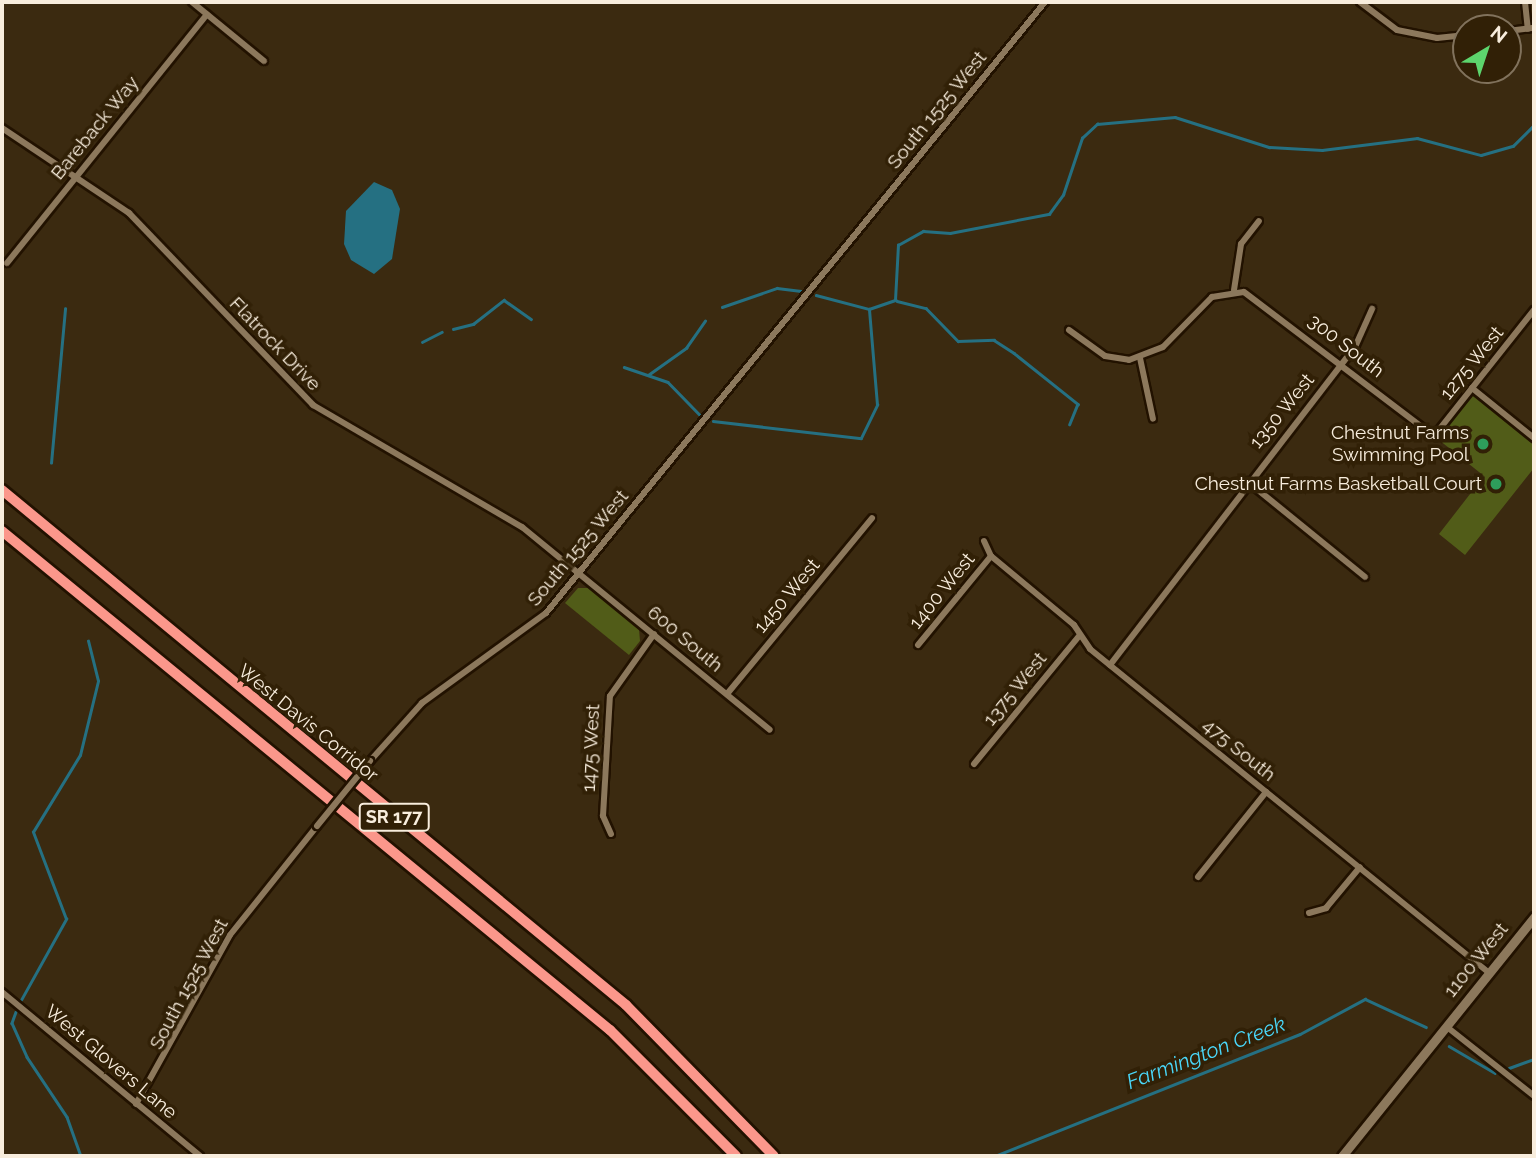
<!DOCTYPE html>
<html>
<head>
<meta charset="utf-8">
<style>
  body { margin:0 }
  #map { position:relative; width:1536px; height:1158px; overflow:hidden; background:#3b2a10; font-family:Raleway,sans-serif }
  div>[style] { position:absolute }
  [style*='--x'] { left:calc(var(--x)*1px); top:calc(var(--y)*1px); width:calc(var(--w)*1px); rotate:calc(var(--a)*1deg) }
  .green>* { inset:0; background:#515c18 }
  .water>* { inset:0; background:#257082 }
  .stream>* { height:2.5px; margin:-1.25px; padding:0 1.25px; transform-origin:1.25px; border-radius:1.25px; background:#257082 }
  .roads { filter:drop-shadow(2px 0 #221200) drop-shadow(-2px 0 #221200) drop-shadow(0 2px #221200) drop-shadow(0 -2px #221200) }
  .street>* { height:6px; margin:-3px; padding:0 3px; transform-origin:3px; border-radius:3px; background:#8c785c }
  .secondary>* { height:9px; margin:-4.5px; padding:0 4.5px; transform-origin:4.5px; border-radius:4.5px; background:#8c785c }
  .highway>* { height:10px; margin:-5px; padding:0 5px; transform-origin:5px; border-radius:5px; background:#fb978b }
  .bridges { filter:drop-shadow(2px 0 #221200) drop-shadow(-2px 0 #221200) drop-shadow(0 2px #221200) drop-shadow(0 -2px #221200) }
  .street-bridge>* { height:6px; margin:-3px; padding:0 3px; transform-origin:3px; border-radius:3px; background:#8c785c }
  .dots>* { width:19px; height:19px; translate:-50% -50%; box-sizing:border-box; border:4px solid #312006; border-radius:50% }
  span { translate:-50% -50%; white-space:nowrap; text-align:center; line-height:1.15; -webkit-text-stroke:7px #312006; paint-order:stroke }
  .shield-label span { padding:2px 5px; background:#312006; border:2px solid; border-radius:5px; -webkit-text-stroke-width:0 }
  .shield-label { font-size:18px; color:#f8eddd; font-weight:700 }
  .street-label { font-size:19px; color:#f8eddd }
  .poi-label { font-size:19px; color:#f8eddd }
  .right { translate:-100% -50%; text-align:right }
  .water-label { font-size:21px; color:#4ad7f9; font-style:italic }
  .frame { position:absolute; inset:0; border:4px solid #f8eddd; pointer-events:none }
  .north { position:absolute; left:1452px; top:14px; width:70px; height:70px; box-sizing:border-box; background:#312006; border:2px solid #81725c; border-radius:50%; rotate:39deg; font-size:19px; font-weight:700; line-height:28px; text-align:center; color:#f8eddd }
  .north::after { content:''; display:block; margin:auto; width:24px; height:32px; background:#5dd56d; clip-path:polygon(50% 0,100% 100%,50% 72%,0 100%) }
</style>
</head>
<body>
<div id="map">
  <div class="green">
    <i style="clip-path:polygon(1472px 388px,1534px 438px,1534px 468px,1465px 555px,1439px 534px,1484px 476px,1434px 436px)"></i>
    <i style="clip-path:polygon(578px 588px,589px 588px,639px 629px,640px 641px,629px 655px,565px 603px)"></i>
  </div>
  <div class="water">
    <i style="clip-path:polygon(374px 182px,392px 190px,400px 209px,392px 259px,374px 274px,351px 260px,344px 244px,346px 211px)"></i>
  </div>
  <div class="stream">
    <i style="--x:816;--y:295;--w:55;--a:14.8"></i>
    <i style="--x:869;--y:309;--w:28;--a:-19"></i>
    <i style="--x:895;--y:300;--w:55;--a:-86.9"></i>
    <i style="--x:898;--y:245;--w:29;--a:-29"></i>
    <i style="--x:923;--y:231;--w:27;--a:4"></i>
    <i style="--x:950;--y:233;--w:101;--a:-10.9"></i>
    <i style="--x:1049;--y:214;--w:24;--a:-54"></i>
    <i style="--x:1063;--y:195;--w:60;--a:-71.6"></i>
    <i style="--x:1082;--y:138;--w:21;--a:-43"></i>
    <i style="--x:1097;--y:124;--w:78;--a:-5.1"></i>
    <i style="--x:1175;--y:117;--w:99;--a:17.7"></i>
    <i style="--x:1269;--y:147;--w:53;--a:3.2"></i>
    <i style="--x:1322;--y:150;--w:96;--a:-7.2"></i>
    <i style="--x:1417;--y:138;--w:66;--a:14.9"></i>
    <i style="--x:1481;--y:155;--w:33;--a:-16"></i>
    <i style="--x:1513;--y:146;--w:30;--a:-45"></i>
    <i style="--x:897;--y:301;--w:30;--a:14"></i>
    <i style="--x:926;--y:308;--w:46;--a:45.9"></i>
    <i style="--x:958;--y:341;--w:36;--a:-2"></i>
    <i style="--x:994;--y:340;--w:24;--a:33"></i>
    <i style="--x:1014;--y:353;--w:82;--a:38.6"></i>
    <i style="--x:1078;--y:404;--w:22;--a:112"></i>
    <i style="--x:722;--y:307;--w:58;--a:-19.1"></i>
    <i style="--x:777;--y:288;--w:24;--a:7"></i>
    <i style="--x:453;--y:329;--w:21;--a:-14"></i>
    <i style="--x:473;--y:324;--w:39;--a:-38"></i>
    <i style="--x:504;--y:300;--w:33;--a:35"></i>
    <i style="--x:422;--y:342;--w:22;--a:-27"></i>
    <i style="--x:624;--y:367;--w:46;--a:18.8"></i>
    <i style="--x:668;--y:382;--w:46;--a:45.9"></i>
    <i style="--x:648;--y:375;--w:47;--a:-35.4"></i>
    <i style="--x:686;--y:348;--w:33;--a:-55"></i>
    <i style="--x:713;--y:421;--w:149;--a:6.6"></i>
    <i style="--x:861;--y:438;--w:37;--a:-64"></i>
    <i style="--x:877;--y:405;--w:96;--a:-94.8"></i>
    <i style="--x:51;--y:463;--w:155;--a:-84.8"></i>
    <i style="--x:21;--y:1000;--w:93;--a:-60.9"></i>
    <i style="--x:66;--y:919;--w:93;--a:-110.8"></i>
    <i style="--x:33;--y:832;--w:90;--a:-58.6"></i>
    <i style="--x:80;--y:755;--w:76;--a:-76.3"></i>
    <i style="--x:98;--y:681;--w:41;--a:-104"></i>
    <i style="--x:16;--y:1012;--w:12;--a:110"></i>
    <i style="--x:12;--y:1023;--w:37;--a:66"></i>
    <i style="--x:27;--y:1057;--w:72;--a:56.3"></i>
    <i style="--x:67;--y:1117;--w:41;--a:70.3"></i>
    <i style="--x:1449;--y:1046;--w:53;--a:30.4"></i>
    <i style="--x:1509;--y:1068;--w:27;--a:-20"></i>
    <i style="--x:995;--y:1156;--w:328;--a:-21.8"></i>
    <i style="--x:1300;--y:1034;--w:74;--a:-28.3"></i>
    <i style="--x:1365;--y:999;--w:67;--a:24.7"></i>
  </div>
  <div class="roads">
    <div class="street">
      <i style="--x:192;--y:2;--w:93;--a:39.3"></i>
      <i style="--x:1360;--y:2;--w:46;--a:37.1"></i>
      <i style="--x:1397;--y:30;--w:41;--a:11.3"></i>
      <i style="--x:1437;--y:38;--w:29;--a:-6"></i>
      <i style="--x:1525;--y:2;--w:27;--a:84"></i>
      <i style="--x:1508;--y:31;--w:26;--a:-7"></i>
      <i style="--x:2;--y:128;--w:153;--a:33.8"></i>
      <i style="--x:129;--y:213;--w:266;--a:46.2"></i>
      <i style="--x:313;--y:405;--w:242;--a:30.3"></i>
      <i style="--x:522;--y:527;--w:320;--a:39.3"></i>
      <i style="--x:7;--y:263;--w:319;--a:-51.2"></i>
      <i style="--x:1234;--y:290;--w:47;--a:-81.3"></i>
      <i style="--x:1241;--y:244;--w:29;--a:-52"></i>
      <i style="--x:1069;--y:330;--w:44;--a:35.8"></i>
      <i style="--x:1105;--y:356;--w:24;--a:9"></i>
      <i style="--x:1129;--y:360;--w:36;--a:-21"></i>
      <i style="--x:1163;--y:347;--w:70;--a:-45.6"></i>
      <i style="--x:1212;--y:297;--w:32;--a:-9"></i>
      <i style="--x:1244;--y:292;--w:238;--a:37.2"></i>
      <i style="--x:1434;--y:436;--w:161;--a:-51.6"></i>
      <i style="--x:1140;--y:358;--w:62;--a:78"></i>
      <i style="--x:1472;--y:388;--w:80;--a:38.9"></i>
      <i style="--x:1247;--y:481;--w:152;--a:39.1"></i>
      <i style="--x:984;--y:541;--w:17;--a:65"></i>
      <i style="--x:991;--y:556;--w:108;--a:39.7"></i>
      <i style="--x:1074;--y:625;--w:29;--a:56"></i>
      <i style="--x:1090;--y:649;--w:513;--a:39.06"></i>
      <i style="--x:918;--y:645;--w:115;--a:-50.6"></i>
      <i style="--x:1110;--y:665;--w:401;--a:-52.4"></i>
      <i style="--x:1355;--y:347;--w:42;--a:-65.9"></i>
      <i style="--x:727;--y:694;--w:228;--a:-50.5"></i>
      <i style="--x:370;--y:761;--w:78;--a:-48.1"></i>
      <i style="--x:422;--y:703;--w:153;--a:-36"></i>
      <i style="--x:546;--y:613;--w:789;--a:-50.76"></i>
      <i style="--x:974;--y:764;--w:167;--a:-50.6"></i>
      <i style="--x:611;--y:834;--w:20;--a:-114"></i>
      <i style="--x:603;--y:816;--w:120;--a:-86.7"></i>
      <i style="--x:610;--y:696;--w:76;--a:-54.6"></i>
      <i style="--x:1198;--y:877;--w:109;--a:-51.3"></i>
      <i style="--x:1309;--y:913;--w:18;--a:-16"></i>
      <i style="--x:1326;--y:908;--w:53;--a:-50.3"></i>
      <i style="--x:2;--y:992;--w:257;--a:39.6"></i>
      <i style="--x:1447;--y:1027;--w:111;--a:38.4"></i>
      <i style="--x:136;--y:1104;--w:193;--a:-60.9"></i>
      <i style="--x:230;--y:935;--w:139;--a:-51.4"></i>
    </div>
    <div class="secondary">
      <i style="--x:1342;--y:1156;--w:307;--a:-51.2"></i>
    </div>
    <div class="highway">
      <i style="--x:2;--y:490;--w:809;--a:39.53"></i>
      <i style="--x:626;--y:1005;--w:211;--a:45.6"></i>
      <i style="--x:2;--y:531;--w:787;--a:39.38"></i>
      <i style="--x:610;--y:1030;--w:178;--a:45"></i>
    </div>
  </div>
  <div class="bridges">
    <div class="street-bridge">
      <i style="--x:317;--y:826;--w:84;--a:-50.8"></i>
    </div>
  </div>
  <div class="dots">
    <i style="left:1483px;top:444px;background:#2e9e5b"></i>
    <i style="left:1496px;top:484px;background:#2e9e5b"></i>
  </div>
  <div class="shield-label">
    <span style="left:394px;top:817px">SR 177</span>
  </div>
  <div class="street-label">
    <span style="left:937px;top:110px;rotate:-51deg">South 1525 West</span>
    <span style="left:95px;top:128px;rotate:-51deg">Bareback Way</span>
    <span style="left:275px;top:344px;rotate:46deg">Flatrock Drive</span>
    <span style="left:1346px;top:346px;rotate:38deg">300 South</span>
    <span style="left:1472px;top:363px;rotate:-51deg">1275 West</span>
    <span style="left:1282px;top:411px;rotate:-51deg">1350 West</span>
    <span style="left:578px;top:548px;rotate:-50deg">South 1525 West</span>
    <span style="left:942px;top:591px;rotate:-51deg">1400 West</span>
    <span style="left:787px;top:596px;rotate:-50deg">1450 West</span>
    <span style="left:685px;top:639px;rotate:40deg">600 South</span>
    <span style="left:1015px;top:689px;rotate:-51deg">1375 West</span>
    <span style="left:308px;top:723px;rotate:39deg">West Davis Corridor</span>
    <span style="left:591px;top:748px;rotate:-87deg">1475 West</span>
    <span style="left:1239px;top:750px;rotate:39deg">475 South</span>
    <span style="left:1476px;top:960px;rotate:-51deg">1100 West</span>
    <span style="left:189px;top:984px;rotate:-62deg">South 1525 West</span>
    <span style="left:111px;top:1062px;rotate:40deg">West Glovers Lane</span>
  </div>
  <div class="poi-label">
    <span class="right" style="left:1469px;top:444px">Chestnut Farms<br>Swimming Pool</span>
    <span class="right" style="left:1482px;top:484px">Chestnut Farms Basketball Court</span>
  </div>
  <div class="water-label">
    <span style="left:1206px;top:1053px;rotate:-21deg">Farmington Creek</span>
  </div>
  <div class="frame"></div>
  <div class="north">N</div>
</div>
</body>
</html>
